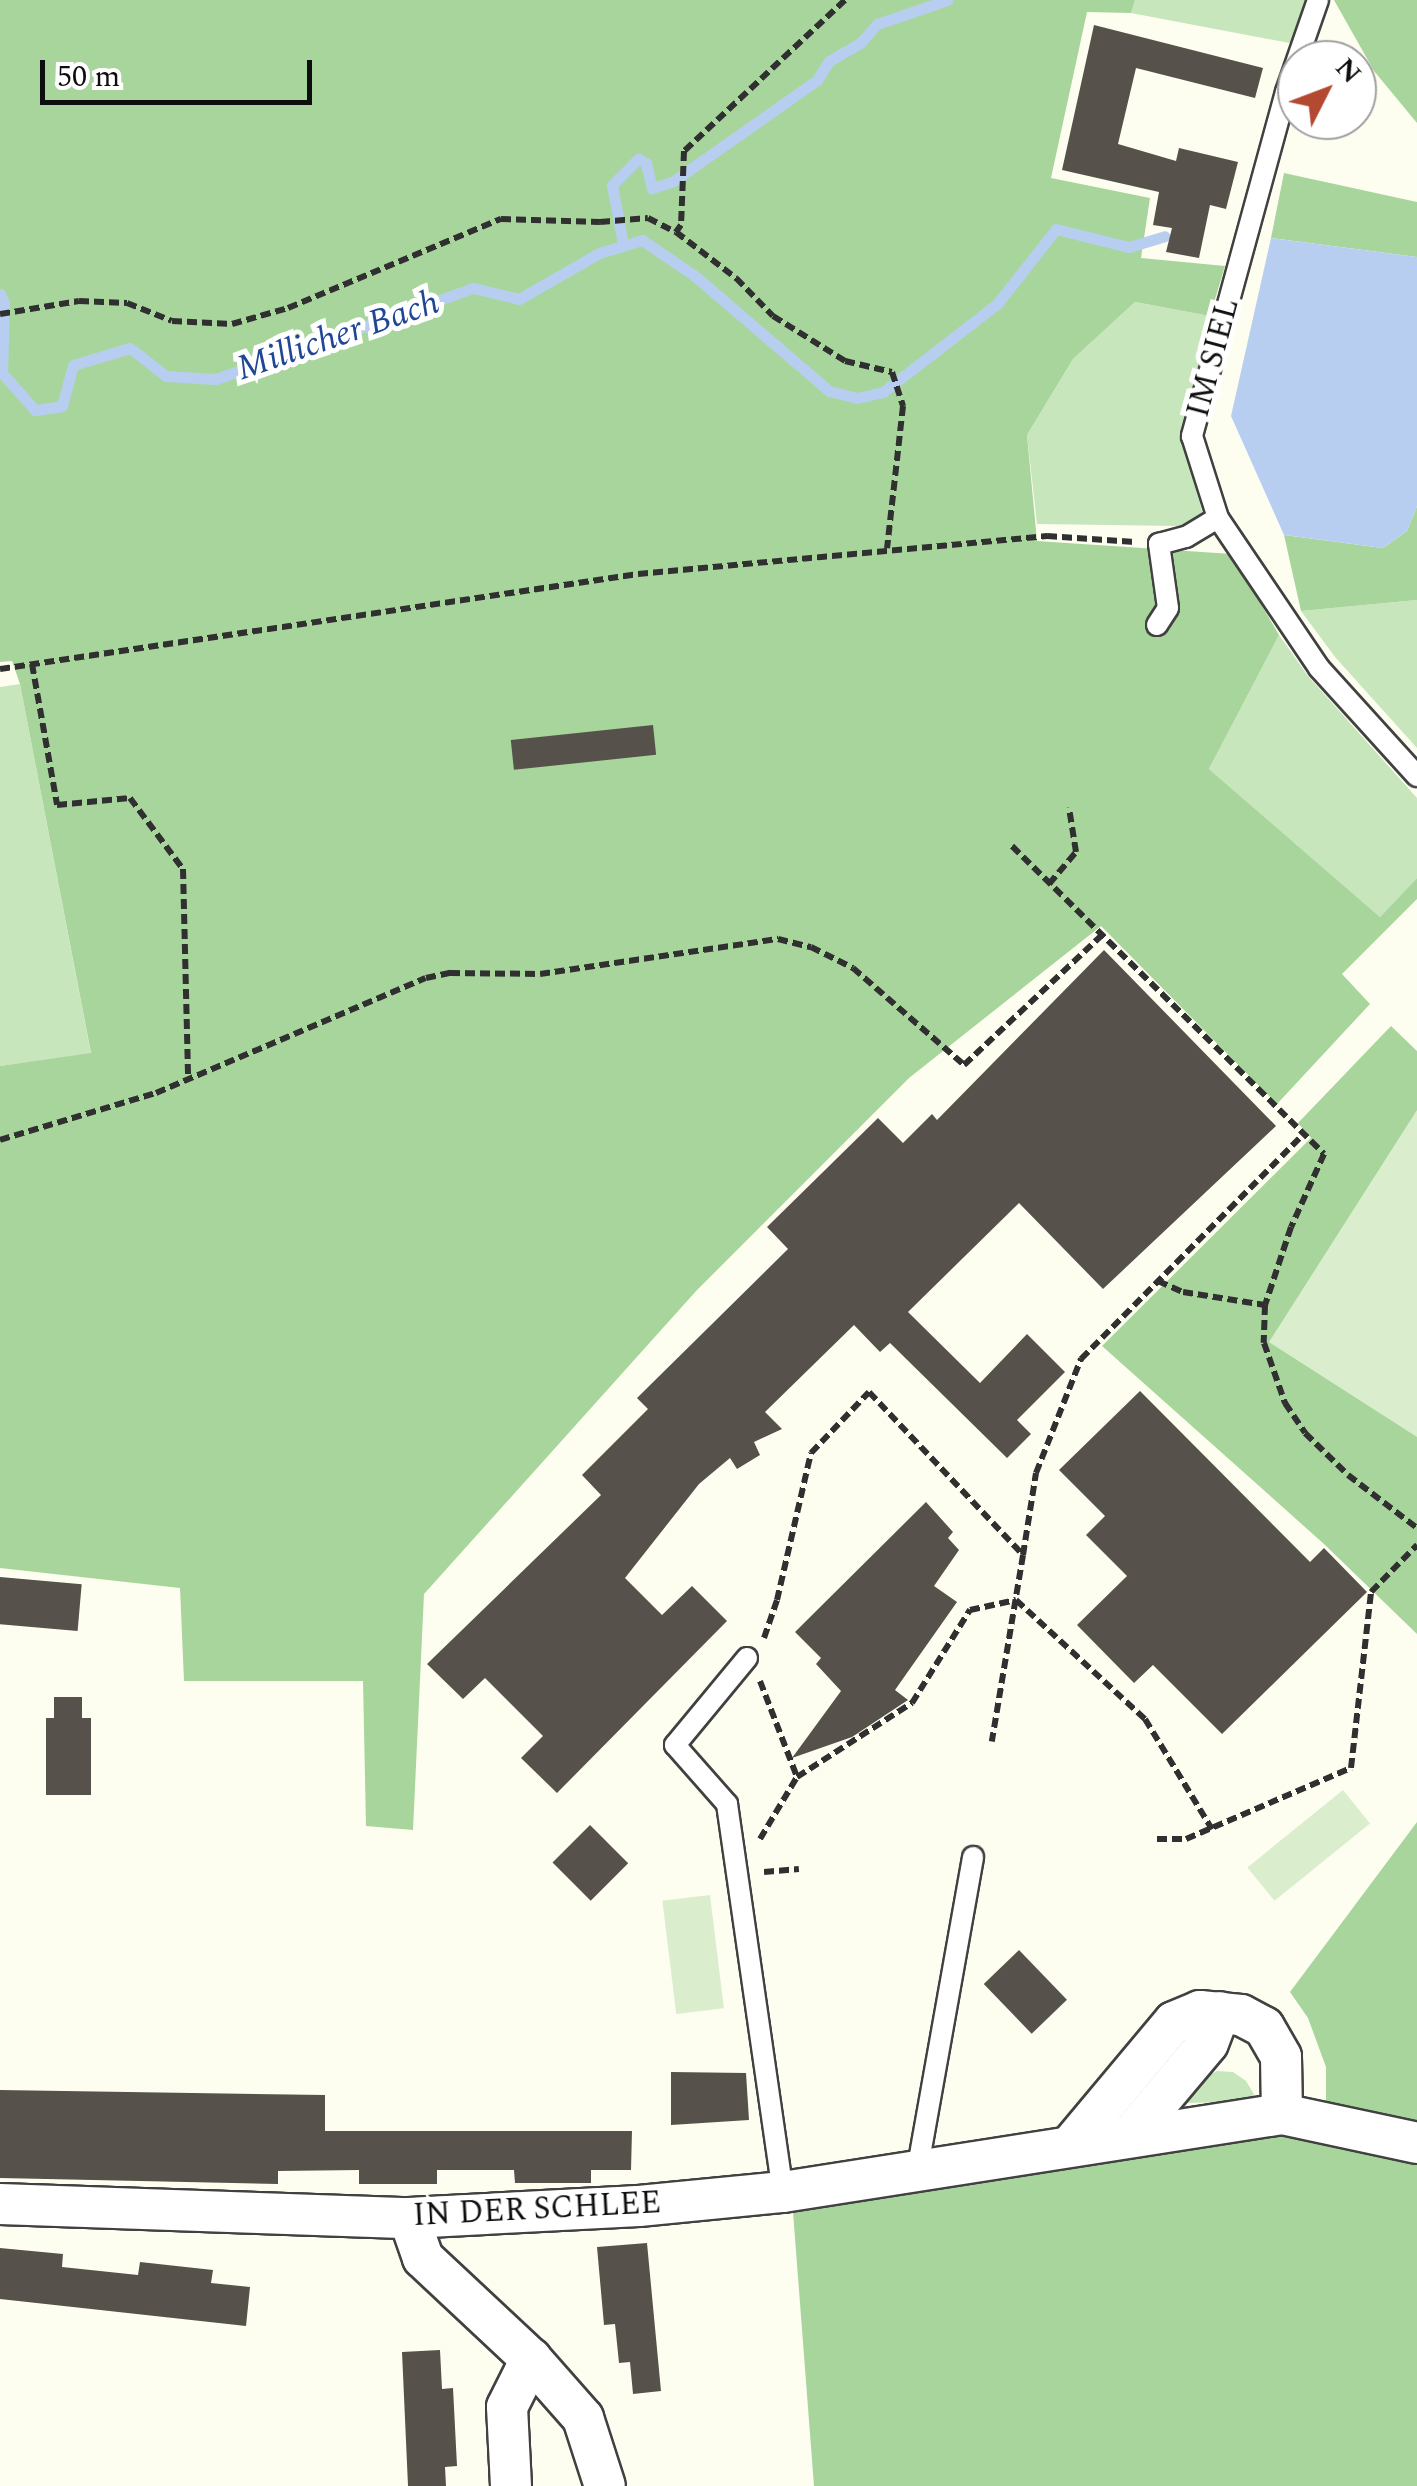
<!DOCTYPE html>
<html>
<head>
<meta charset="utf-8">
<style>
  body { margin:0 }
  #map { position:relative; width:1417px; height:2486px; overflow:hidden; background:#fdfef0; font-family:Spectral,serif }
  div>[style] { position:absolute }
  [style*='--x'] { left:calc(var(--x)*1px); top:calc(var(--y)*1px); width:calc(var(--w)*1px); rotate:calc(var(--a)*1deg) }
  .green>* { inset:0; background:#c7e6bc }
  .forest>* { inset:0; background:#a8d59c }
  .pitch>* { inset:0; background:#daeecd; transform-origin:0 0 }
  .water>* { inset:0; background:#b8cef1 }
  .stream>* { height:11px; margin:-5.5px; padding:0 5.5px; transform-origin:5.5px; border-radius:5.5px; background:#b8cef1 }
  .building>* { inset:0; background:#56524b; transform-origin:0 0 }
  .path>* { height:6px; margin-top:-3px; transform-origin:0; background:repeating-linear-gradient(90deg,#303030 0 10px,transparent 0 15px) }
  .roads { filter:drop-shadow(2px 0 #414141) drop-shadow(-2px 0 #414141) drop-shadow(0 2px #414141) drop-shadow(0 -2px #414141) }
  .service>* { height:20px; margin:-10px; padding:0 10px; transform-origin:10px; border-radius:10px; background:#fff }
  .minor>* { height:40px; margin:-20px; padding:0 20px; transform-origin:20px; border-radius:20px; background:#fff }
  span { translate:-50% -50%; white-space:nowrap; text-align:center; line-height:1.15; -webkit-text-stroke:10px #fff; paint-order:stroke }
  .street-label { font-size:32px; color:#0e0e0e }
  .water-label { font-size:35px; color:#204796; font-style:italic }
  .north { position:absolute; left:1277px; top:40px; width:100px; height:100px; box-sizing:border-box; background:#fff; border:2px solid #9f9f9f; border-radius:50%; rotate:48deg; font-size:28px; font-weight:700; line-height:40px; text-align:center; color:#0e0e0e }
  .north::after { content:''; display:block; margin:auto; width:35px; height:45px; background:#b34930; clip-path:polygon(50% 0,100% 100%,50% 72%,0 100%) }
  .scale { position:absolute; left:40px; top:60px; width:272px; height:45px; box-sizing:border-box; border:5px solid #0e0e0e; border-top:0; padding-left:12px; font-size:30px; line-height:35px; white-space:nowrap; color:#0e0e0e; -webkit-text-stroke:8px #fff; paint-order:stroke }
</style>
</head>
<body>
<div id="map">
  <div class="green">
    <i style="clip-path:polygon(1135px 0,1308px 0,1295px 44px,1131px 13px)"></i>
    <i style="clip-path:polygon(1135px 302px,1210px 316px,1181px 438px,1203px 514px,1180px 526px,1037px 524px,1027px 435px,1073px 359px)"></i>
    <i style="clip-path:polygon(1417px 600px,1417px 748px,1335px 657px,1301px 611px)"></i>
    <i style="clip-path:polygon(1279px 635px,1308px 676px,1417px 798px,1417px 878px,1380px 917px,1209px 769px)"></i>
    <i style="clip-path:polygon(20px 684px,91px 1054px,0 1066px,0 687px)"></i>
    <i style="clip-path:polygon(1217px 2071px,1233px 2072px,1246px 2081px,1258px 2101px,1187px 2103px,1203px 2078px)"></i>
  </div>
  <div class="forest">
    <i style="clip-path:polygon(0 0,1135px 0,1131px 13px,1087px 12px,1051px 178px,1150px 198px,1141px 258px,1225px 266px,1210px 316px,1135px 302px,1073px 359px,1027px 435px,1037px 541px,1232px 554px,1279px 635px,1209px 769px,1380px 917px,1417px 878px,1417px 899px,1342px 974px,1370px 1004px,1277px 1104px,1101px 926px,909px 1078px,697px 1290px,424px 1594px,413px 1830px,366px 1826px,363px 1681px,184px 1681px,180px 1588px,0 1568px,0 1066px,91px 1053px,20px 684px,12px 661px,0 662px)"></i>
    <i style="clip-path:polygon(1334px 0,1417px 0,1417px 123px,1374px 71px)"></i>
    <i style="clip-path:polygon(1284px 173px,1417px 202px,1417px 257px,1271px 238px)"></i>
    <i style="clip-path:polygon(1417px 506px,1417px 600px,1301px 611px,1284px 535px,1383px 548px,1407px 531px)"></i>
    <i style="clip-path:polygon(1391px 1026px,1417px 1051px,1417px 1634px,1324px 1544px,1102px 1346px,1311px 1138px,1298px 1123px)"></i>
    <i style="clip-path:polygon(1417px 1822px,1417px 2486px,814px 2486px,793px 2212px,1183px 2145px,1279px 2133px,1316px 2133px,1326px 2099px,1326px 2067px,1308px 2018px,1290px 1992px)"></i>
  </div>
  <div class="pitch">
    <i style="clip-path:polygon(1417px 1110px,1417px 1437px,1269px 1342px)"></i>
    <i style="left:1343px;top:1790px;width:43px;height:123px;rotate:51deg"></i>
    <i style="left:710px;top:1895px;width:114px;height:48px;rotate:83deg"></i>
  </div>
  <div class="water">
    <i style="clip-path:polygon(1271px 238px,1417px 257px,1417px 506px,1407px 531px,1383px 548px,1284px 535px,1231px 416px)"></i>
  </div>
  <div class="stream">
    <i style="--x:623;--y:244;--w:60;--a:-100.6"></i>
    <i style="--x:612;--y:185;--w:37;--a:-45"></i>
    <i style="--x:638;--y:159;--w:9;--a:27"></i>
    <i style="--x:646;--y:163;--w:26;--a:77"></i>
    <i style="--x:652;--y:188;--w:21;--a:-17"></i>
    <i style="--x:672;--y:182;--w:177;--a:-35.1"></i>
    <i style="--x:817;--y:80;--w:22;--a:-58"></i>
    <i style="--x:829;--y:61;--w:36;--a:-30"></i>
    <i style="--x:860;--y:43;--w:25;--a:-48"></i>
    <i style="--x:877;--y:24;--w:74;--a:-18.9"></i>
    <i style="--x:0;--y:294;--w:10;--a:66"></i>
    <i style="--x:4;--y:303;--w:70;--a:91.6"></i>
    <i style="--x:2;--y:373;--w:50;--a:48.3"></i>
    <i style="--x:35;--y:410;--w:27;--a:-8"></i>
    <i style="--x:62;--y:406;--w:42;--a:-75"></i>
    <i style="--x:73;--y:365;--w:59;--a:-16.6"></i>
    <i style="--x:130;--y:348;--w:46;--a:37.9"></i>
    <i style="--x:166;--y:376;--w:50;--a:3.4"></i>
    <i style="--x:216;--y:379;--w:273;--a:-19.5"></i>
    <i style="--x:473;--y:288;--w:47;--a:13.4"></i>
    <i style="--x:519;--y:299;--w:92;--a:-29.9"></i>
    <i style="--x:599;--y:253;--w:45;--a:-16.8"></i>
    <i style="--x:642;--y:240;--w:64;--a:34.2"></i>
    <i style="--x:695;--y:276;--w:177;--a:40.6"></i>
    <i style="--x:829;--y:391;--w:29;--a:14"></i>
    <i style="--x:857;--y:398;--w:27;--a:-13"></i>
    <i style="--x:883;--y:392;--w:144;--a:-37.7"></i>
    <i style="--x:997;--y:304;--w:95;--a:-51.8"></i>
    <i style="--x:1056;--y:229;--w:75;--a:13.9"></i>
    <i style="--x:1129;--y:247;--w:37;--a:-17"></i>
  </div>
  <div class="building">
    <i style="clip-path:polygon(1094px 25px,1263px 68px,1255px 98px,1136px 68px,1118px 144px,1176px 161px,1179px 148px,1238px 162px,1226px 209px,1210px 205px,1199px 258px,1166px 252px,1172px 228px,1153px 225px,1159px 192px,1062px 170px)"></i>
    <i style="left:653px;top:725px;width:30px;height:143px;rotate:84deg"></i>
    <i style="clip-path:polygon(1104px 950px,1276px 1126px,1103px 1289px,1019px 1203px,908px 1312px,980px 1383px,1027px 1334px,1065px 1372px,1017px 1420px,1031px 1434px,1007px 1458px,890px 1343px,880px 1352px,854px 1325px,765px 1412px,782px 1429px,754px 1442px,760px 1455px,737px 1469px,730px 1458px,699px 1484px,625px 1578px,662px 1615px,692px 1586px,727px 1621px,557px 1793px,521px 1758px,543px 1736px,485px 1678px,463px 1699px,427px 1664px,601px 1495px,582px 1475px,648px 1409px,637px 1398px,788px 1249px,767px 1227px,878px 1118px,903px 1143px,932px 1114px,937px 1120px)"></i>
    <i style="clip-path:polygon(1140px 1391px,1310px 1562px,1324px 1548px,1367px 1592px,1222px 1734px,1153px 1665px,1134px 1683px,1077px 1625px,1127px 1576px,1086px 1535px,1105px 1516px,1059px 1470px)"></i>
    <i style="clip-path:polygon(926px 1502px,953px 1532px,948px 1538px,959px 1550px,934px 1586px,957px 1602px,895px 1690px,908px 1700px,852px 1737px,792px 1758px,841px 1691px,816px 1664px,821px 1658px,795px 1632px)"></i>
    <i style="left:0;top:1577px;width:82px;height:47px;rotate:5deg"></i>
    <i style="clip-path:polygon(54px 1697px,82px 1697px,82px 1718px,91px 1718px,91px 1795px,46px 1795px,46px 1718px,54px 1718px)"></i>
    <i style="left:590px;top:1825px;width:54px;height:53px;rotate:45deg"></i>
    <i style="left:1019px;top:1950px;width:69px;height:49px;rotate:46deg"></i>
    <i style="clip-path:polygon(671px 2072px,746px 2073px,749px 2120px,671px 2125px)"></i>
    <i style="clip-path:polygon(0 2090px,325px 2095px,325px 2131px,632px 2131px,631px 2170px,591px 2170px,591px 2183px,515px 2183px,514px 2170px,437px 2170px,437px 2184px,359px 2184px,359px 2170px,278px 2171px,278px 2184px,0 2178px)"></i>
    <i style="clip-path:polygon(647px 2243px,661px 2391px,633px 2394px,630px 2362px,619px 2363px,615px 2324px,604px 2325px,597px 2247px)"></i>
    <i style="clip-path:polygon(0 2248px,63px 2254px,62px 2267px,138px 2275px,140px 2262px,213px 2270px,211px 2283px,250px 2287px,246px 2326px,0 2299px)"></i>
    <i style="clip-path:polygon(440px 2350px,442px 2389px,453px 2388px,457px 2466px,445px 2467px,446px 2486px,408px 2486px,402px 2352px)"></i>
  </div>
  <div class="path">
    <i style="--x:845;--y:0;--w:221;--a:136.8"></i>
    <i style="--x:684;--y:151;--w:74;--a:92.3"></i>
    <i style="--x:681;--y:225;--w:9;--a:126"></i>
    <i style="--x:676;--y:232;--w:76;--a:37.5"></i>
    <i style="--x:736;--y:278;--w:53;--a:45.8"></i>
    <i style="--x:773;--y:316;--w:85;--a:32"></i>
    <i style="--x:845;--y:361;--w:48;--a:13.2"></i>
    <i style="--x:892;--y:372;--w:36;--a:72"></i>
    <i style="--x:903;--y:406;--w:143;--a:96.4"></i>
    <i style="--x:0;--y:314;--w:80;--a:-9.3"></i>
    <i style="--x:79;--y:301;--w:48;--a:2.4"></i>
    <i style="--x:127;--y:303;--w:48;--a:21.8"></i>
    <i style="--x:172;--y:321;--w:60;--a:2.9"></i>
    <i style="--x:232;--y:324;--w:58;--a:-15.9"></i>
    <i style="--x:288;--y:308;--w:231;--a:-22.7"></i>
    <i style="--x:501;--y:219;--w:99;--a:1.7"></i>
    <i style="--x:600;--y:222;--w:48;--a:-4.8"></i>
    <i style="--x:648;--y:218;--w:31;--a:27"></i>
    <i style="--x:32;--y:664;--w:143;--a:79.9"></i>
    <i style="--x:57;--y:805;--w:73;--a:-5.5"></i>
    <i style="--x:130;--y:798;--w:89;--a:53.3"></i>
    <i style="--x:183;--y:869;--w:210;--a:88.6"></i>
    <i style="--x:0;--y:669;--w:645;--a:-8.47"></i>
    <i style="--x:638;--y:574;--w:411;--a:-5.3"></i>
    <i style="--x:1047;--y:536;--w:88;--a:3.9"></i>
    <i style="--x:1012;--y:846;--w:438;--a:44.6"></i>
    <i style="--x:1324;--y:1154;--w:80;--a:114.3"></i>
    <i style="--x:1291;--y:1227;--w:82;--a:108.4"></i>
    <i style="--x:1265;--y:1305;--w:38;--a:92"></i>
    <i style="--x:1264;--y:1343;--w:64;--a:70.7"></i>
    <i style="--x:1285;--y:1403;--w:36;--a:56"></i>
    <i style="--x:1305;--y:1433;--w:60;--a:44.3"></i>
    <i style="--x:1348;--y:1475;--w:87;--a:37.5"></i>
    <i style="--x:1049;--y:884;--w:42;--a:-49.8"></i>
    <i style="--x:1076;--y:852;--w:45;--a:-99"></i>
    <i style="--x:0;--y:1140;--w:163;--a:-16.8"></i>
    <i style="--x:156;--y:1093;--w:293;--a:-23.1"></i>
    <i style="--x:426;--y:978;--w:25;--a:-12"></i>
    <i style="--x:450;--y:973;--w:90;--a:0.6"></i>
    <i style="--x:540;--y:974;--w:241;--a:-8.4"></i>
    <i style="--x:778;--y:939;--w:34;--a:14"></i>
    <i style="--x:811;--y:947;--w:47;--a:26.6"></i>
    <i style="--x:853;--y:968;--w:147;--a:41.1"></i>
    <i style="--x:964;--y:1065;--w:190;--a:-43.3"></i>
    <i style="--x:1158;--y:1281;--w:27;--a:24"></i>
    <i style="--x:1183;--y:1292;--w:83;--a:9"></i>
    <i style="--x:1023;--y:1555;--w:83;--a:-81"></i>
    <i style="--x:1036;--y:1473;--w:123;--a:-68.5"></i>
    <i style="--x:1081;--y:1359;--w:317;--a:-45.3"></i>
    <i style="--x:764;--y:1638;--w:40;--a:-71.1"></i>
    <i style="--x:777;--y:1600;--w:151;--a:-77"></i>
    <i style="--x:811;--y:1453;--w:84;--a:-46.4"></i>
    <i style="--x:869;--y:1392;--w:224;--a:46.6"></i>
    <i style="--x:1023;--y:1555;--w:189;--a:99.5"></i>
    <i style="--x:760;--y:1681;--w:103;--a:68.9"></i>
    <i style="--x:760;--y:1839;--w:72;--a:-59.2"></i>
    <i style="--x:797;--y:1777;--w:137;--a:-32.8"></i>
    <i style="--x:912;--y:1703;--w:110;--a:-58.1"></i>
    <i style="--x:970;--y:1610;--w:47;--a:-12.3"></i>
    <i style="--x:1016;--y:1600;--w:176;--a:42.7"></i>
    <i style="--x:1145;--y:1719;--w:129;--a:58.7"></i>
    <i style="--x:1157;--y:1839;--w:29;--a:0"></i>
    <i style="--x:1186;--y:1839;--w:180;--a:-23.3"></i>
    <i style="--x:1351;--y:1768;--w:177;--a:-83.5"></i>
    <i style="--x:1371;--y:1592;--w:66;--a:-45.6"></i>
    <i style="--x:764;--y:1872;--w:35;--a:-5"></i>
  </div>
  <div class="roads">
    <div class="service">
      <i style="--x:1318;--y:0;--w:97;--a:109.2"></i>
      <i style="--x:1286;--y:92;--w:357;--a:105.3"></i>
      <i style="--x:1192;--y:436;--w:86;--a:72.4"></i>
      <i style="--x:1218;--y:518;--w:181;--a:56"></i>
      <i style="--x:1319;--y:668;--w:146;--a:47.8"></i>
      <i style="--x:1157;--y:625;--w:20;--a:-57"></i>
      <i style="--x:1168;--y:608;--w:65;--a:-98"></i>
      <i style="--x:1159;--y:544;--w:28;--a:-15"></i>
      <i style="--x:1186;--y:537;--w:37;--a:-31"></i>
      <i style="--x:747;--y:1658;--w:113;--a:129.6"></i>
      <i style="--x:675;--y:1745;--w:79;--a:48.6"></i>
      <i style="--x:727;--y:1804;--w:392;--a:81.8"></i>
      <i style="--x:917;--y:2172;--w:320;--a:-79.9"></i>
    </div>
    <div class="minor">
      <i style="--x:1130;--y:2136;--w:121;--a:-50"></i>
      <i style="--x:1208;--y:2043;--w:33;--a:-69"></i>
      <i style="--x:1071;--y:2145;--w:160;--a:-50.1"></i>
      <i style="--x:1174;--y:2022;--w:28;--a:-23"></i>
      <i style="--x:1200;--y:2011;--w:41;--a:5.6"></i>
      <i style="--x:1241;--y:2015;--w:26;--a:28"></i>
      <i style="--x:1264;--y:2027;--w:34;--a:60"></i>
      <i style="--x:1281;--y:2057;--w:57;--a:89"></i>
      <i style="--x:0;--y:2204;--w:409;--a:2"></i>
      <i style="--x:409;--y:2218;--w:230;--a:-3"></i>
      <i style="--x:639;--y:2206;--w:145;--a:-5.6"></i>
      <i style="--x:783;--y:2192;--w:505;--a:-8.88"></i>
      <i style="--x:1282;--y:2114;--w:138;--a:12.1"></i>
      <i style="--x:409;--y:2218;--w:42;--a:70.7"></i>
      <i style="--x:423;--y:2258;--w:148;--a:43.1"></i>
      <i style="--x:531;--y:2359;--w:79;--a:48.6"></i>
      <i style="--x:583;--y:2418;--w:71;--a:72.1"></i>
      <i style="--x:511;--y:2486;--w:79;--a:-92.9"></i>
      <i style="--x:507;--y:2407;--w:54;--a:-63.4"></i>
    </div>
  </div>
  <div class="street-label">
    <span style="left:1214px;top:358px;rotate:-75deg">IM SIEL</span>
    <span style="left:537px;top:2210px;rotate:-3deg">IN DER SCHLEE</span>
  </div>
  <div class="water-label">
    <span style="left:338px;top:336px;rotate:-19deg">Millicher Bach</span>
  </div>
  <div class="north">N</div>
  <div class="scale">50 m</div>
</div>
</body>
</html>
